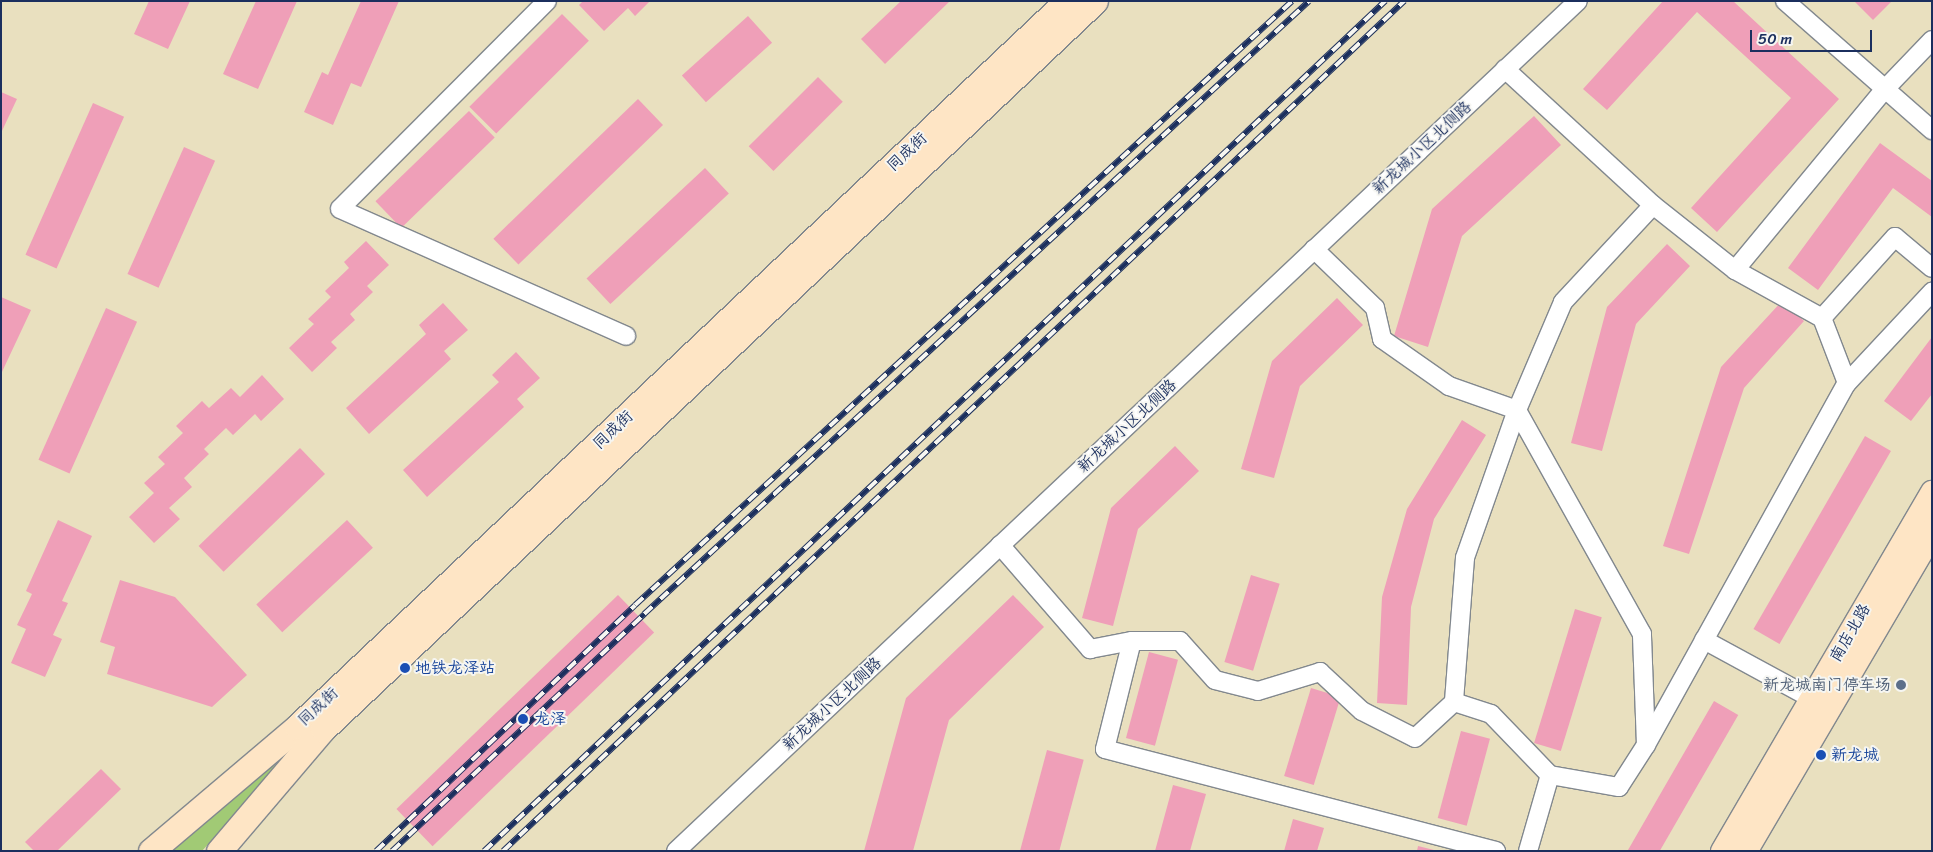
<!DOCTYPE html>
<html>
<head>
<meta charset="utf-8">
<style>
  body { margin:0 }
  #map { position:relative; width:1933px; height:852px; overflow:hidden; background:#e9e0bf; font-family:Sriracha,"LXGW WenKai TC",sans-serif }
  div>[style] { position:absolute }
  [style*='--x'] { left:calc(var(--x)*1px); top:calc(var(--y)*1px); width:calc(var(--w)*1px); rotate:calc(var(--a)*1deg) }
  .green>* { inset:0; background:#a1ca75 }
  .building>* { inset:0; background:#ef9fb8; transform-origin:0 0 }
  .roads { filter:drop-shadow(1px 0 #82888e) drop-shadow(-1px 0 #82888e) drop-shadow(0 1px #82888e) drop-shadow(0 -1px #82888e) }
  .minor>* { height:18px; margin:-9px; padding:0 9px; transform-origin:9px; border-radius:9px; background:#fff }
  .secondary>* { height:25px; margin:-12.5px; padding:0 12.5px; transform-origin:12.5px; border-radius:12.5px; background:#fee5c5 }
  .rail>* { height:5.5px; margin-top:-2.75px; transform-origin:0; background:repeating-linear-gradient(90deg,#f6f6f2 0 11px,#1b2f5e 0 22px); box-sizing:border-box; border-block:1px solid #1b2f5e }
  .dots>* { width:14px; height:14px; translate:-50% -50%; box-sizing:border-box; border:2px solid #f6f6f2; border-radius:50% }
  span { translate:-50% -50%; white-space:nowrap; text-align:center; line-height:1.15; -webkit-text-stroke:4px #f6f6f2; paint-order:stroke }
  .street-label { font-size:16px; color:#1b2f5e }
  .transit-label { font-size:16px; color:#164399 }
  .left { translate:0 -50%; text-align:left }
  .service-label { font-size:16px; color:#4e5e75 }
  .right { translate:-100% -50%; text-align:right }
  .frame { position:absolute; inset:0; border:2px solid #1b2f5e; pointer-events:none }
  .scale { position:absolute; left:1750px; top:30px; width:122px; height:22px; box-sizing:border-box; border:2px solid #1b2f5e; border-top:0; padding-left:6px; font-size:15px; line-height:18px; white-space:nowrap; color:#1b2f5e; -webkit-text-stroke:4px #f6f6f2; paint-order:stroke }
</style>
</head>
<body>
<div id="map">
  <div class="green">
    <i style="clip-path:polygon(288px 749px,242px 806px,202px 851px,169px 851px,174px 843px,199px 828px)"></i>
  </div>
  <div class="building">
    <i style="clip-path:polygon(149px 1px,190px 1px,168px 49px,134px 34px)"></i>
    <i style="clip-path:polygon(256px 1px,297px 1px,258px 89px,223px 74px)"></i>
    <i style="clip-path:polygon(361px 1px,399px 1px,361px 87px,351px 83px,333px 125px,304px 112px,322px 72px,328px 75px)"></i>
    <i style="clip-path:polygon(583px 1px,650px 1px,635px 16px,628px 8px,604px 31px,579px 5px)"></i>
    <i style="clip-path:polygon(901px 1px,950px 1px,885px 64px,861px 39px)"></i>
    <i style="clip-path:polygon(1663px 1px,1733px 1px,1839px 99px,1717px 232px,1691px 208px,1791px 98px,1697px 12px,1607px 110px,1583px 89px)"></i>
    <i style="clip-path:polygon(1854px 1px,1892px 1px,1873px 20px)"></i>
    <i style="left:562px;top:14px;width:38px;height:131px;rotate:45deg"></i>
    <i style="left:748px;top:16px;width:36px;height:89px;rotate:48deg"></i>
    <i style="left:818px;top:77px;width:35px;height:98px;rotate:45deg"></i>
    <i style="clip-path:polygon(1px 92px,17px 99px,1px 133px)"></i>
    <i style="left:638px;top:99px;width:36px;height:201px;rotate:46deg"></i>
    <i style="left:93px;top:103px;width:34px;height:166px;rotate:24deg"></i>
    <i style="left:469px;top:111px;width:37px;height:130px;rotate:46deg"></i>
    <i style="clip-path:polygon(1534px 116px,1561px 145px,1462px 236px,1428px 347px,1394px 336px,1432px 209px)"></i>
    <i style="clip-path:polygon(1880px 143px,1932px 181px,1932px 217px,1893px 188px,1818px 290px,1788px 268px)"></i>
    <i style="left:184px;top:147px;width:34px;height:139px;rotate:24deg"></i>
    <i style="left:705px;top:168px;width:35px;height:162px;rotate:47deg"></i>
    <i style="clip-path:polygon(366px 241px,389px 265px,367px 286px,373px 292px,350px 314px,355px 320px,331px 342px,337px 348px,312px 372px,289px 348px,314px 324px,308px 319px,331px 297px,325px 291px,349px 268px,344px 262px)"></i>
    <i style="clip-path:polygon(1667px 244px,1690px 266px,1636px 324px,1602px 451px,1571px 443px,1607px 307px)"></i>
    <i style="clip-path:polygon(1px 297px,31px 310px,1px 374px)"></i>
    <i style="clip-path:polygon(1337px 298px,1363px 325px,1300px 386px,1274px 478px,1241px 469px,1272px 361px)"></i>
    <i style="clip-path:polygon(1782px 301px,1804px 321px,1744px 388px,1689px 554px,1663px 546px,1721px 367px)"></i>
    <i style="clip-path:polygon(443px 303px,468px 330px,444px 351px,451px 359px,369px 434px,346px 408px,426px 334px,419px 325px)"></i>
    <i style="left:106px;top:308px;width:34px;height:166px;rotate:24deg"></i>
    <i style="clip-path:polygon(1932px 337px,1932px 394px,1911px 421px,1884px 401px)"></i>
    <i style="clip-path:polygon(516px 352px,540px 378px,517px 399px,524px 407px,427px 497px,403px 470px,499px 382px,492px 375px)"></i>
    <i style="clip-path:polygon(262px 375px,284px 399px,261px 421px,255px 414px,233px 435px,226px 428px,204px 449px,209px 454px,184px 478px,192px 487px,169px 508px,180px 519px,154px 543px,129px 517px,154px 493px,144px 483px,165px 464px,158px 457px,183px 433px,176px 426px,202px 401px,209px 408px,231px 388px,240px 397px)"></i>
    <i style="clip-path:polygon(1462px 420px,1486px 435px,1434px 519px,1411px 607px,1407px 705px,1377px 703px,1382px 597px,1407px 509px)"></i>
    <i style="left:1865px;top:436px;width:30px;height:223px;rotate:30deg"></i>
    <i style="clip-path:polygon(1175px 446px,1199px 471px,1138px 529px,1113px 626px,1082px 618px,1111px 508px)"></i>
    <i style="left:300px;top:448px;width:36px;height:141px;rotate:46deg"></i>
    <i style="clip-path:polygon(58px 520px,92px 536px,62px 601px,68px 603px,53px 635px,62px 639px,45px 677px,11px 663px,26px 629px,17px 625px,32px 594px,26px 591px)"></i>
    <i style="left:347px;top:520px;width:38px;height:124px;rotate:47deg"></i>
    <i style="left:1251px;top:575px;width:30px;height:91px;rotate:17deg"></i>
    <i style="clip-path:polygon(120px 580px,175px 597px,247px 675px,212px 707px,107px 674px,115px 647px,100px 642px)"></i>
    <i style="left:618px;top:595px;width:52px;height:308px;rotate:46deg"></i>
    <i style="clip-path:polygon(1013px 595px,1044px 627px,949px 720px,913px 851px,864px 851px,906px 698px)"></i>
    <i style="left:1575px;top:609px;width:28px;height:140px;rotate:17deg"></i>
    <i style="left:1149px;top:652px;width:30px;height:89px;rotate:15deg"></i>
    <i style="left:1311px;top:688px;width:31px;height:92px;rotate:17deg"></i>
    <i style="left:1714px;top:701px;width:28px;height:174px;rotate:30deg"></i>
    <i style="left:1461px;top:731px;width:30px;height:90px;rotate:15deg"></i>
    <i style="left:1047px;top:750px;width:38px;height:105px;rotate:15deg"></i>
    <i style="clip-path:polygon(101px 769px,121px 789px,57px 851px,34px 851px,25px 842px)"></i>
    <i style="clip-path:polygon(1173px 785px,1206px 794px,1190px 851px,1155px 851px)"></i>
    <i style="clip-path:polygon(1293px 819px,1324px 828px,1317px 851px,1284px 851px)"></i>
    <i style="clip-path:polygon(1418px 846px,1434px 850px,1434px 851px,1417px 851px)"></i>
  </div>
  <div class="roads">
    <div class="minor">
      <i style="--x:547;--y:1;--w:293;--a:134.9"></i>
      <i style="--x:340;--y:209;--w:313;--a:23.9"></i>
      <i style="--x:1785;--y:1;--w:196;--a:41.3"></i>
      <i style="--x:1505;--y:69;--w:201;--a:42.6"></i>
      <i style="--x:1653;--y:205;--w:105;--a:38.4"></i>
      <i style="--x:1735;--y:270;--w:235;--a:-50.4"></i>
      <i style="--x:1885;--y:89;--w:68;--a:-46.2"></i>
      <i style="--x:1314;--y:249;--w:85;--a:44"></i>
      <i style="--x:1375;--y:308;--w:32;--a:77"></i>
      <i style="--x:1382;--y:339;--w:82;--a:35"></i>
      <i style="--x:1449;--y:386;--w:72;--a:19.4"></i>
      <i style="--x:1517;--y:410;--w:157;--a:109.4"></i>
      <i style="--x:1465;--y:558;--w:144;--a:94.4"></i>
      <i style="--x:1822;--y:318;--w:109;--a:-48"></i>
      <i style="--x:1895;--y:237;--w:48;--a:40"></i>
      <i style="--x:1847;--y:383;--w:125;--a:-47"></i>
      <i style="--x:1000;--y:545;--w:138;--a:49.1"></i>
      <i style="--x:1090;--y:649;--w:43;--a:-10.8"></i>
      <i style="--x:1704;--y:640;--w:134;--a:28.5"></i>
      <i style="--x:1646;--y:745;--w:111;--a:-92.1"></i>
      <i style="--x:1642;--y:634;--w:257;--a:-119.2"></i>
      <i style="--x:1517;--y:410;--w:117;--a:-66.9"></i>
      <i style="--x:1563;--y:302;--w:132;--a:-47.1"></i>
      <i style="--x:676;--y:851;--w:1239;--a:-43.3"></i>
      <i style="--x:1496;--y:851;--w:404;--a:-165.4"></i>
      <i style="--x:1105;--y:749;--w:111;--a:-76"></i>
      <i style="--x:1132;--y:641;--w:48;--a:0"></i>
      <i style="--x:1180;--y:641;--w:52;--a:48.1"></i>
      <i style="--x:1215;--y:680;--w:44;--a:14.3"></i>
      <i style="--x:1258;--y:691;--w:65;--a:-17"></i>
      <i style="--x:1320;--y:672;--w:57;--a:42.9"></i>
      <i style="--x:1362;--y:711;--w:59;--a:27"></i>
      <i style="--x:1415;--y:738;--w:53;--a:-42.7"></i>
      <i style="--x:1454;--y:702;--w:39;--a:18"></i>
      <i style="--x:1491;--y:714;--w:85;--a:46"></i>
      <i style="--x:1550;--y:775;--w:70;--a:9.9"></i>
      <i style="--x:1619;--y:787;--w:50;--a:-57.3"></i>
      <i style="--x:1646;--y:745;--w:414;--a:-61"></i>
      <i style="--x:1847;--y:383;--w:70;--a:-111"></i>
      <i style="--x:1822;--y:318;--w:99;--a:-151.1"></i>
      <i style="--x:1528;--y:851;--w:79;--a:-73.9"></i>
    </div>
    <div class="secondary">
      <i style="--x:151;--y:851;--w:192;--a:-40.3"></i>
      <i style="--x:297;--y:727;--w:1058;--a:-43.32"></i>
      <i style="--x:219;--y:851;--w:160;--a:-49.6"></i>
      <i style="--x:323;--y:729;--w:1061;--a:-43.32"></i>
      <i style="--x:1723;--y:851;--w:415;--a:-59.7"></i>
      <i style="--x:1744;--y:851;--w:372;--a:-59.6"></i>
    </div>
  </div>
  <div class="rail">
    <i style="--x:376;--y:851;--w:357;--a:-43.5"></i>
    <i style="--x:635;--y:605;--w:892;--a:-42.59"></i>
    <i style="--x:392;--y:851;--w:346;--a:-43.2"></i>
    <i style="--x:644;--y:614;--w:904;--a:-42.67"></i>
    <i style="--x:484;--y:851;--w:1239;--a:-43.33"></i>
    <i style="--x:503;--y:851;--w:1239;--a:-43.33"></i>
  </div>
  <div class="dots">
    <i style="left:405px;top:668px;background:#1a4fb4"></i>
    <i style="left:1901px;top:685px;background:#5c6f8a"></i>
    <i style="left:523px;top:719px;background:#1a4fb4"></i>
    <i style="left:1821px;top:755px;background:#1a4fb4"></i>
  </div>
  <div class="street-label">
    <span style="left:1422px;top:148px;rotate:-43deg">新龙城小区北侧路</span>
    <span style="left:907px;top:152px;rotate:-43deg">同成街</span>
    <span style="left:1127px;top:426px;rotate:-43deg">新龙城小区北侧路</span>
    <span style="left:613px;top:430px;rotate:-43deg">同成街</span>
    <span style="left:1850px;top:633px;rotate:-60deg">南店北路</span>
    <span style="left:832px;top:704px;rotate:-43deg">新龙城小区北侧路</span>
    <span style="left:318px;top:707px;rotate:-43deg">同成街</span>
  </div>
  <div class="transit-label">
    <span class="left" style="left:415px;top:668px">地铁龙泽站</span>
    <span class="left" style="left:534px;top:719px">龙泽</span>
    <span class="left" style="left:1831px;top:755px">新龙城</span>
  </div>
  <div class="service-label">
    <span class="right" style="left:1891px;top:685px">新龙城南门停车场</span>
  </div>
  <div class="frame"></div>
  <div class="scale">50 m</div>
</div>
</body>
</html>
